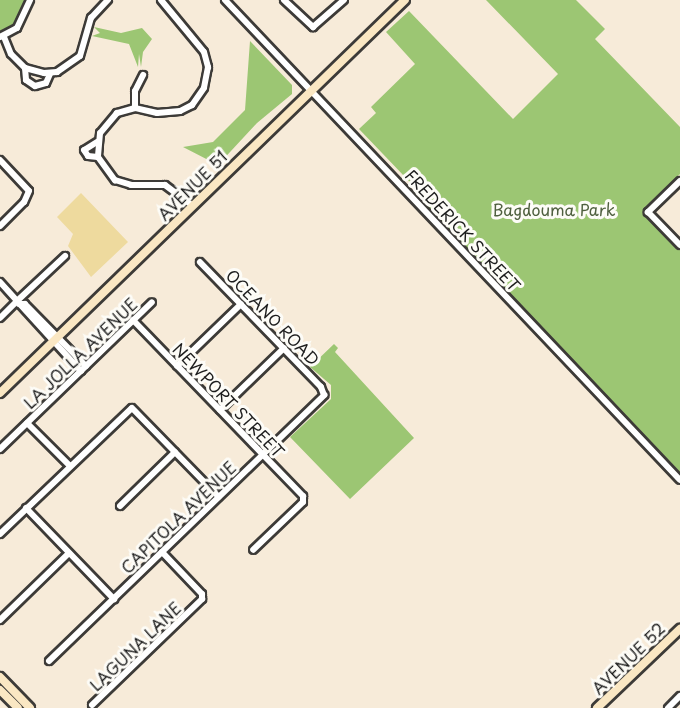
<!DOCTYPE html>
<html>
<head>
<meta charset="utf-8">
<style>
  body { margin:0 }
  #map { position:relative; width:680px; height:708px; overflow:hidden; background:#f7ebd9; font-family:"Playpen Sans",sans-serif }
  div>[style] { position:absolute }
  [style*='--x'] { left:calc(var(--x)*1px); top:calc(var(--y)*1px); width:calc(var(--w)*1px); rotate:calc(var(--a)*1deg) }
  .green>* { inset:0; background:#9cc673 }
  .sand>* { inset:0; background:#eeda9e }
  .roads { filter:drop-shadow(2px 0 #3d3b38) drop-shadow(-2px 0 #3d3b38) drop-shadow(0 2px #3d3b38) drop-shadow(0 -2px #3d3b38) }
  .street>* { height:6px; margin:-3px; padding:0 3px; transform-origin:3px; border-radius:3px; background:#fff }
  .secondary>* { height:8px; margin:-4px; padding:0 4px; transform-origin:4px; border-radius:4px; background:#fae7c3 }
  span { translate:-50% -50%; white-space:nowrap; text-align:center; line-height:1.15; -webkit-text-stroke:6px #fdfcf7; paint-order:stroke }
  .street-label { font-size:16px; color:#1c1c1c }
  .park-label { font-size:16px; color:#4f603f }
</style>
</head>
<body>
<div id="map">
  <div class="green">
    <i style="clip-path:polygon(0 0,27px 0,17px 24px,0 34px)"></i>
    <i style="clip-path:polygon(486px 0,576px 0,605px 29px,595px 39px,680px 127px,680px 174px,646px 207px,680px 242px,680px 472px,424px 206px,428px 201px,359px 129px,376px 113px,371px 107px,415px 64px,386px 32px,409px 11px,513px 119px,558px 74px)"></i>
    <i style="clip-path:polygon(94px 27px,121px 33px,142px 28px,152px 39px,143px 52px,141px 67px,139px 54px,138px 67px,129px 44px,92px 36px,100px 33px)"></i>
    <i style="clip-path:polygon(250px 41px,292px 85px,292px 94px,257px 123px,218px 165px,183px 147px,213px 142px,245px 110px)"></i>
    <i style="clip-path:polygon(334px 344px,338px 348px,335px 352px,414px 438px,350px 499px,290px 437px,331px 399px,331px 385px,310px 367px)"></i>
  </div>
  <div class="sand">
    <i style="clip-path:polygon(81px 193px,128px 242px,91px 277px,68px 246px,73px 234px,57px 217px)"></i>
  </div>
  <div class="roads">
    <div class="street">
      <i style="--x:161;--y:0;--w:67;--a:50.4"></i>
      <i style="--x:204;--y:52;--w:16;--a:75"></i>
      <i style="--x:208;--y:67;--w:21;--a:101"></i>
      <i style="--x:204;--y:88;--w:21;--a:125"></i>
      <i style="--x:192;--y:105;--w:13;--a:153"></i>
      <i style="--x:180;--y:111;--w:23;--a:175"></i>
      <i style="--x:157;--y:113;--w:23;--a:-167"></i>
      <i style="--x:135;--y:108;--w:19;--a:164"></i>
      <i style="--x:117;--y:113;--w:26;--a:130"></i>
      <i style="--x:100;--y:133;--w:24;--a:95"></i>
      <i style="--x:98;--y:157;--w:29;--a:54"></i>
      <i style="--x:115;--y:180;--w:17;--a:17"></i>
      <i style="--x:131;--y:185;--w:34;--a:0"></i>
      <i style="--x:165;--y:185;--w:34;--a:37"></i>
      <i style="--x:225;--y:0;--w:661;--a:46.53"></i>
      <i style="--x:284;--y:0;--w:40;--a:43"></i>
      <i style="--x:313;--y:27;--w:41;--a:-41.1"></i>
      <i style="--x:0;--y:37;--w:19;--a:-28"></i>
      <i style="--x:17;--y:28;--w:31;--a:-65"></i>
      <i style="--x:4;--y:37;--w:18;--a:68"></i>
      <i style="--x:11;--y:54;--w:20;--a:45"></i>
      <i style="--x:25;--y:68;--w:20;--a:15"></i>
      <i style="--x:44;--y:73;--w:13;--a:-4"></i>
      <i style="--x:57;--y:72;--w:28;--a:-35"></i>
      <i style="--x:80;--y:56;--w:40;--a:-74"></i>
      <i style="--x:91;--y:18;--w:25;--a:-47"></i>
      <i style="--x:25;--y:68;--w:12;--a:85"></i>
      <i style="--x:26;--y:80;--w:11;--a:34"></i>
      <i style="--x:35;--y:86;--w:11;--a:-15"></i>
      <i style="--x:46;--y:83;--w:10;--a:-66"></i>
      <i style="--x:135;--y:108;--w:17;--a:-90"></i>
      <i style="--x:135;--y:91;--w:18;--a:-63"></i>
      <i style="--x:97;--y:142;--w:15;--a:148"></i>
      <i style="--x:84;--y:150;--w:7;--a:56"></i>
      <i style="--x:88;--y:156;--w:10;--a:6"></i>
      <i style="--x:0;--y:160;--w:42;--a:46.9"></i>
      <i style="--x:29;--y:191;--w:12;--a:114"></i>
      <i style="--x:24;--y:202;--w:34;--a:135"></i>
      <i style="--x:680;--y:181;--w:45;--a:135.9"></i>
      <i style="--x:648;--y:212;--w:46;--a:45.9"></i>
      <i style="--x:0;--y:282;--w:25;--a:48"></i>
      <i style="--x:17;--y:301;--w:66;--a:-43.2"></i>
      <i style="--x:19;--y:304;--w:6;--a:0"></i>
      <i style="--x:25;--y:304;--w:87;--a:45.5"></i>
      <i style="--x:0;--y:318;--w:24;--a:-45"></i>
      <i style="--x:17;--y:301;--w:95;--a:47.6"></i>
      <i style="--x:133;--y:320;--w:245;--a:46"></i>
      <i style="--x:303;--y:496;--w:6;--a:90"></i>
      <i style="--x:303;--y:502;--w:69;--a:136.2"></i>
      <i style="--x:177;--y:366;--w:89;--a:-44.1"></i>
      <i style="--x:220;--y:410;--w:89;--a:-44.1"></i>
      <i style="--x:27;--y:423;--w:61;--a:45"></i>
      <i style="--x:0;--y:449;--w:211;--a:-44"></i>
      <i style="--x:120;--y:506;--w:77;--a:-44.5"></i>
      <i style="--x:26;--y:508;--w:127;--a:46"></i>
      <i style="--x:0;--y:534;--w:182;--a:-43.7"></i>
      <i style="--x:132;--y:408;--w:124;--a:45.7"></i>
      <i style="--x:0;--y:620;--w:96;--a:-44.2"></i>
      <i style="--x:49;--y:661;--w:383;--a:-44"></i>
      <i style="--x:324;--y:395;--w:9;--a:-111"></i>
      <i style="--x:321;--y:387;--w:174;--a:-134.1"></i>
      <i style="--x:92;--y:705;--w:153;--a:-43.9"></i>
      <i style="--x:202;--y:599;--w:5;--a:-90"></i>
      <i style="--x:202;--y:594;--w:58;--a:-133.6"></i>
      <i style="--x:668;--y:708;--w:17;--a:-45"></i>
    </div>
    <div class="secondary">
      <i style="--x:0;--y:393;--w:564;--a:-44.14"></i>
      <i style="--x:0;--y:677;--w:43;--a:45.9"></i>
      <i style="--x:0;--y:690;--w:25;--a:45"></i>
      <i style="--x:597;--y:708;--w:115;--a:-43.6"></i>
    </div>
  </div>
  <div class="street-label">
    <span style="left:192px;top:185px;rotate:-45deg">AVENUE 51</span>
    <span style="left:463px;top:230px;rotate:47deg">FREDERICK STREET</span>
    <span style="left:273px;top:317px;rotate:46deg">OCEANO ROAD</span>
    <span style="left:80px;top:353px;rotate:-44deg">LA JOLLA AVENUE</span>
    <span style="left:229px;top:400px;rotate:46deg">NEWPORT STREET</span>
    <span style="left:178px;top:517px;rotate:-44deg">CAPITOLA AVENUE</span>
    <span style="left:135px;top:646px;rotate:-44deg">LAGUNA LANE</span>
    <span style="left:628px;top:658px;rotate:-44deg">AVENUE 52</span>
  </div>
  <div class="park-label">
    <span style="left:554px;top:209px">Bagdouma Park</span>
  </div>
</div>
</body>
</html>
